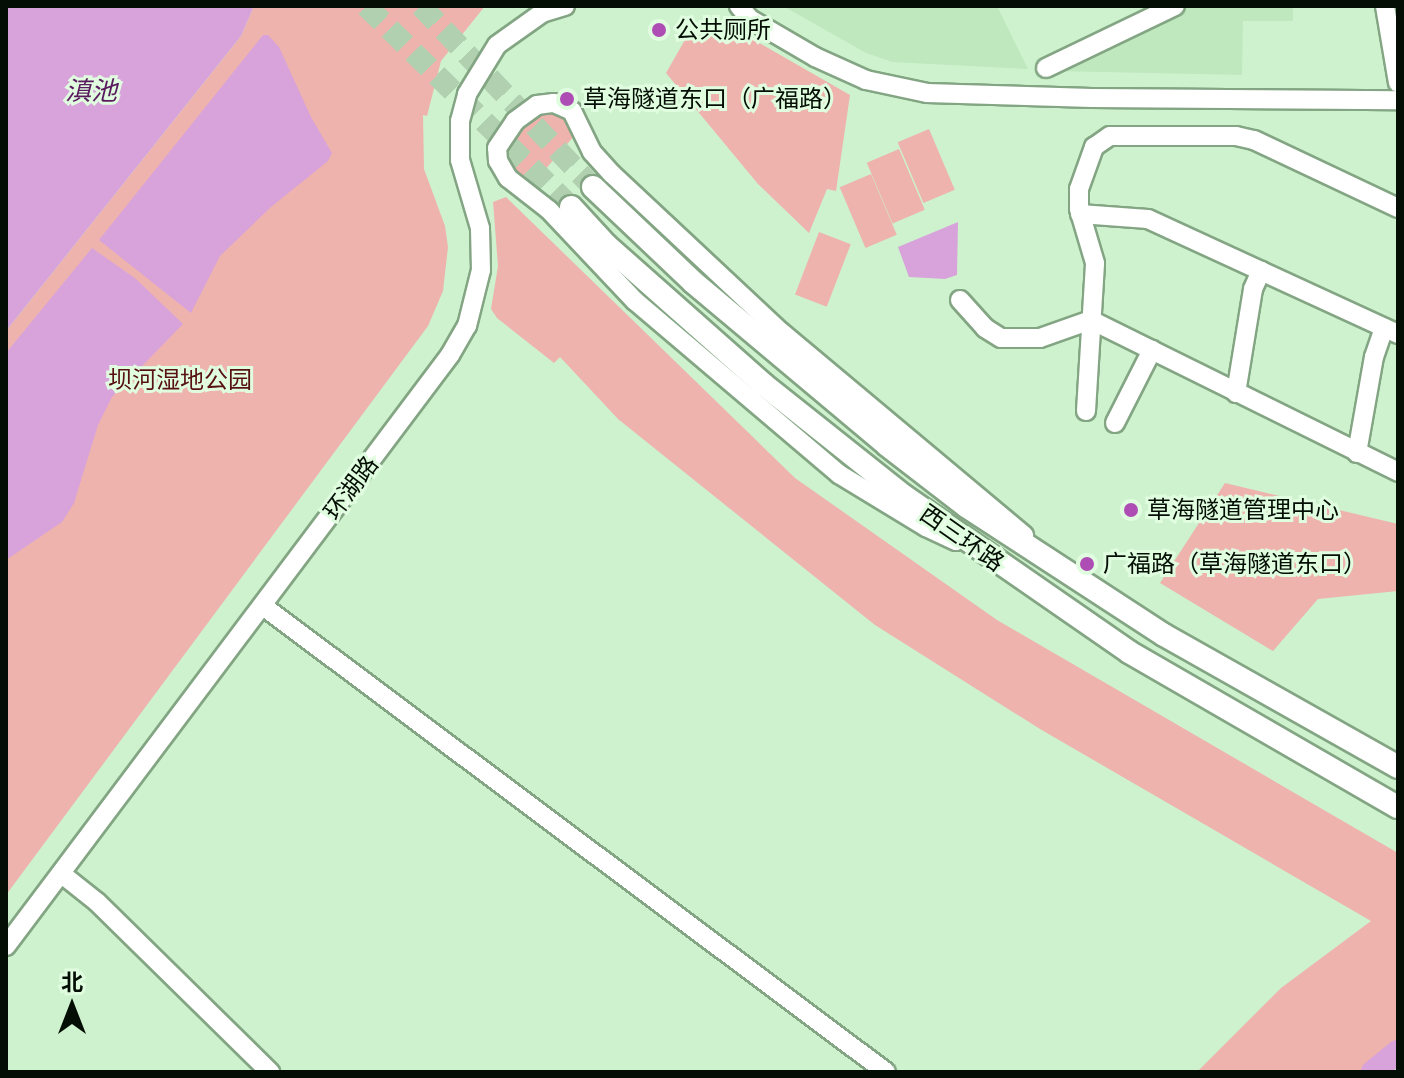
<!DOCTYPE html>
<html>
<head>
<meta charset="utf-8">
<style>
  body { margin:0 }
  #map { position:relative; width:1404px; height:1078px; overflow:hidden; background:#cef2ce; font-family:Quicksand,"Noto Sans SC",sans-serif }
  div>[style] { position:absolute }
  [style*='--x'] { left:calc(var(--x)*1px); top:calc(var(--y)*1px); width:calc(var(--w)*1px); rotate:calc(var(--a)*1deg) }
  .built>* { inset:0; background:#bfe8bf }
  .green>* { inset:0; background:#eeb3ad; transform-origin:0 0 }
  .water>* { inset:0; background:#d8a3db }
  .river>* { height:24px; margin:-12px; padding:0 12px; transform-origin:12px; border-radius:12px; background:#d8a3db }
  .major-tunnel>* { height:22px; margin-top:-11px; transform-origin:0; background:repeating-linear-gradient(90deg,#b0d0b0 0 22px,transparent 0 33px) }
  .roads { filter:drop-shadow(2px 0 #83a583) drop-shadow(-2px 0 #83a583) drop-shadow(0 2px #83a583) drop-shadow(0 -2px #83a583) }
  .minor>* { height:18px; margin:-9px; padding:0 9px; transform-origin:9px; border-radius:9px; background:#fff }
  .major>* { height:22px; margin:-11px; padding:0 11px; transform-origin:11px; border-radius:11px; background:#fff }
  .dots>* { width:22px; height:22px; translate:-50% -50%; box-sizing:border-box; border:4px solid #e0fde0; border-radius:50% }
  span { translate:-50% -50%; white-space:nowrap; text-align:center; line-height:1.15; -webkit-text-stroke:6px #e0fde0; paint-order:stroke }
  .poi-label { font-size:24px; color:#040e04 }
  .left { translate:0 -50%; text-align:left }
  .park-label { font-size:24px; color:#571112 }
  .street-label { font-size:24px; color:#040e04 }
  .water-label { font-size:26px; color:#5a1b5e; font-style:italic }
  .frame { position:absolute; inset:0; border:8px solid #040e04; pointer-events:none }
  .north { position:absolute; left:32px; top:966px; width:80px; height:80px; -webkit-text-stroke:6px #e0fde0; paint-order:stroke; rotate:0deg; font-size:22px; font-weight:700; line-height:32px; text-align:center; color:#040e04 }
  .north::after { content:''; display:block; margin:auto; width:28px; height:36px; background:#040e04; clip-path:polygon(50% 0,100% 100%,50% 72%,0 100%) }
</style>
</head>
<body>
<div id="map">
  <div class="built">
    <i style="clip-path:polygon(783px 6px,997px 6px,1028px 69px,892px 62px,866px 53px)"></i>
    <i style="clip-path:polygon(1187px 6px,1293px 6px,1293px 21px,1243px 21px,1242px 75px,1056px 71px)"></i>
  </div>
  <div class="green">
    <i style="clip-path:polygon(254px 6px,485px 6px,441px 61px,427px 116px,423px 115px,424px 169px,445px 226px,448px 247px,443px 291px,428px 326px,6px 895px,6px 331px,241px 36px)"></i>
    <i style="clip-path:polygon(694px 24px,735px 29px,850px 95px,836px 191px,827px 189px,809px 233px,758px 184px,666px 73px)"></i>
    <i style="clip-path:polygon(544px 109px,565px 115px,574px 136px,531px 186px,504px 165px,507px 137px)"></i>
    <i style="left:929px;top:129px;width:66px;height:34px;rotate:67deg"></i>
    <i style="left:899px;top:149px;width:66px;height:35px;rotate:67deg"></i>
    <i style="left:871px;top:174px;width:66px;height:34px;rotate:67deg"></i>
    <i style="clip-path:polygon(506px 197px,795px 478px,997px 620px,1398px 853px,1398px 1043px,1361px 1072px,1197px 1072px,1281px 988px,1371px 921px,1040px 729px,875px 625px,618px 419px,560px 357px,554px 363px,497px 318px,491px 309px,498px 266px,493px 202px)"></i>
    <i style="left:819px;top:232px;width:34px;height:67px;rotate:21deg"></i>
    <i style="clip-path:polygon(1225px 483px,1398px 524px,1398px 591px,1318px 599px,1273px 651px,1160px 583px)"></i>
  </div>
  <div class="water">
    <i style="clip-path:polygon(6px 6px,254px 6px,241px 36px,6px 331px)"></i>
    <i style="clip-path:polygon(263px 35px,268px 35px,279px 47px,311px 117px,332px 153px,328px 161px,271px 207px,220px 256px,191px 313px,99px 240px)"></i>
    <i style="clip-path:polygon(958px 222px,957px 275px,945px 279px,909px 277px,898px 247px)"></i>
    <i style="clip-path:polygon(92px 248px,136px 279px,183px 324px,112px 397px,98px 425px,74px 503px,62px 522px,6px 560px,6px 353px)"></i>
  </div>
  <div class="river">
    <i style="--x:1373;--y:1072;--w:32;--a:-39"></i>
  </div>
  <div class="major-tunnel">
    <i style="--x:366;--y:6;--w:287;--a:44.4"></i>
    <i style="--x:421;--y:6;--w:250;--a:46.5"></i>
  </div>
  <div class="roads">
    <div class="minor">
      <i style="--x:739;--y:6;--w:17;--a:50"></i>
      <i style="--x:750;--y:19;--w:75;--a:30.3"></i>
      <i style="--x:815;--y:57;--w:56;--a:24.3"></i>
      <i style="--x:866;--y:80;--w:62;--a:12"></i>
      <i style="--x:927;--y:93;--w:165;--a:1.7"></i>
      <i style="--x:1092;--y:98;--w:306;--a:0.4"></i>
      <i style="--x:1385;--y:6;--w:78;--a:80.4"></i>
      <i style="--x:1046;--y:68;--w:143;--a:-25.7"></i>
      <i style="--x:1080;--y:214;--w:68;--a:4.2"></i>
      <i style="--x:1148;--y:219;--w:275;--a:24.7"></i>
      <i style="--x:960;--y:300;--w:38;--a:48"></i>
      <i style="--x:985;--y:328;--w:19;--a:32"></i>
      <i style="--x:1001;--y:338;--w:39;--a:0"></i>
      <i style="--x:1040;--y:338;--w:54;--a:-19.4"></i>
      <i style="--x:1091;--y:320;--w:343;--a:26.3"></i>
      <i style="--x:1236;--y:393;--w:105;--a:-80.7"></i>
      <i style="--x:1253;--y:289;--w:20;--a:-66"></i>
      <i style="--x:1086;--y:411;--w:148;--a:-86.5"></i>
      <i style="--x:1095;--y:263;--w:56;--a:-106.5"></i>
      <i style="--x:1079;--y:209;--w:20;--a:-90"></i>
      <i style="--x:1079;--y:189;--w:45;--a:-70.3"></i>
      <i style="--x:1094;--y:147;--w:19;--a:-35"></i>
      <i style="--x:1110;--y:136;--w:126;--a:0"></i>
      <i style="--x:1236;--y:136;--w:18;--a:13"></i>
      <i style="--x:1254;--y:140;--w:159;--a:25.3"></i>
      <i style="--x:1115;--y:423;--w:82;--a:-63.1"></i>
      <i style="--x:1357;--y:453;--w:97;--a:-80"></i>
      <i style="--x:1374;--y:357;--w:31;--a:-71"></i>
      <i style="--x:956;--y:541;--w:33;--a:-155"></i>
      <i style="--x:926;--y:527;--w:102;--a:-148.7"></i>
      <i style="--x:839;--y:474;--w:267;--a:-139.7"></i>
      <i style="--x:635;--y:301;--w:125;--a:-133.4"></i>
      <i style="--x:549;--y:210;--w:52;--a:-142"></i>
      <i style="--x:508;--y:178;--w:20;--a:-120"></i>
      <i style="--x:498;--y:161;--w:13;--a:-94"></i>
      <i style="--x:497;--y:148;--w:32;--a:-56"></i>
      <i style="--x:515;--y:121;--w:27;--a:-36"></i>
      <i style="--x:537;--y:105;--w:17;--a:-7"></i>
      <i style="--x:554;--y:103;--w:20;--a:24"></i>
      <i style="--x:572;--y:111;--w:46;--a:64"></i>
      <i style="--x:592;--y:152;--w:30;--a:48"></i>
      <i style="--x:612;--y:174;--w:231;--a:43.1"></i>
      <i style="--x:781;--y:332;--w:317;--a:39.9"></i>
      <i style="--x:263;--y:606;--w:778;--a:36.8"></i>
      <i style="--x:63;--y:875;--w:43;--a:38.5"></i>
      <i style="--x:97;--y:902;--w:243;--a:44.5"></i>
      <i style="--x:6;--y:946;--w:739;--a:-53.08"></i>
      <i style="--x:450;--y:355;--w:34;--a:-60"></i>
      <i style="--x:467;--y:326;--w:58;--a:-76"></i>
      <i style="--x:481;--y:270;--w:42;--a:-91.4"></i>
      <i style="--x:480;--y:228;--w:71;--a:-106.4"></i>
      <i style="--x:460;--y:160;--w:39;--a:-90"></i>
      <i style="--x:460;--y:121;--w:28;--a:-75"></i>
      <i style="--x:467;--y:94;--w:57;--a:-58.5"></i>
      <i style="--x:497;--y:45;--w:55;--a:-35.4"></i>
      <i style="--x:542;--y:13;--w:24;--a:-17"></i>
    </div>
    <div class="major">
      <i style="--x:593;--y:187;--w:138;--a:43.5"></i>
      <i style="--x:693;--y:282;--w:253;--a:40"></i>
      <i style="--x:887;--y:445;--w:100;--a:37.7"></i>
      <i style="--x:966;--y:506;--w:236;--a:33.1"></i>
      <i style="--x:1164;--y:635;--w:269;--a:29.4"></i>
      <i style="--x:571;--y:207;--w:52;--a:47.4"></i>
      <i style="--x:606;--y:245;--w:210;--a:41.5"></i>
      <i style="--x:763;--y:384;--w:180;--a:38.5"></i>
      <i style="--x:904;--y:496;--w:274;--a:34.7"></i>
      <i style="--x:1129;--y:652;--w:310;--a:30"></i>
    </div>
  </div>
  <div class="dots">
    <i style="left:659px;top:30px;background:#ae4db4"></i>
    <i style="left:567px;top:99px;background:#ae4db4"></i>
    <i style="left:1131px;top:510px;background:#ae4db4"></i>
    <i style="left:1087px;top:564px;background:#ae4db4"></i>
  </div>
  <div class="poi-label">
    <span class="left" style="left:675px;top:30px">公共厕所</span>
    <span class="left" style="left:583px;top:99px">草海隧道东口（广福路）</span>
    <span class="left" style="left:1147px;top:510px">草海隧道管理中心</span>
    <span class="left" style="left:1103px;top:564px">广福路（草海隧道东口）</span>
  </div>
  <div class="park-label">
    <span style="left:180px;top:380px">坝河湿地公园</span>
  </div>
  <div class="street-label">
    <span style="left:351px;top:488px;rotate:-53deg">环湖路</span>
    <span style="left:962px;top:538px;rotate:35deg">西三环路</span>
  </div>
  <div class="water-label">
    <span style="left:91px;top:91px">滇池</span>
  </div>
  <div class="frame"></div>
  <div class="north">北</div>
</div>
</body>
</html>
